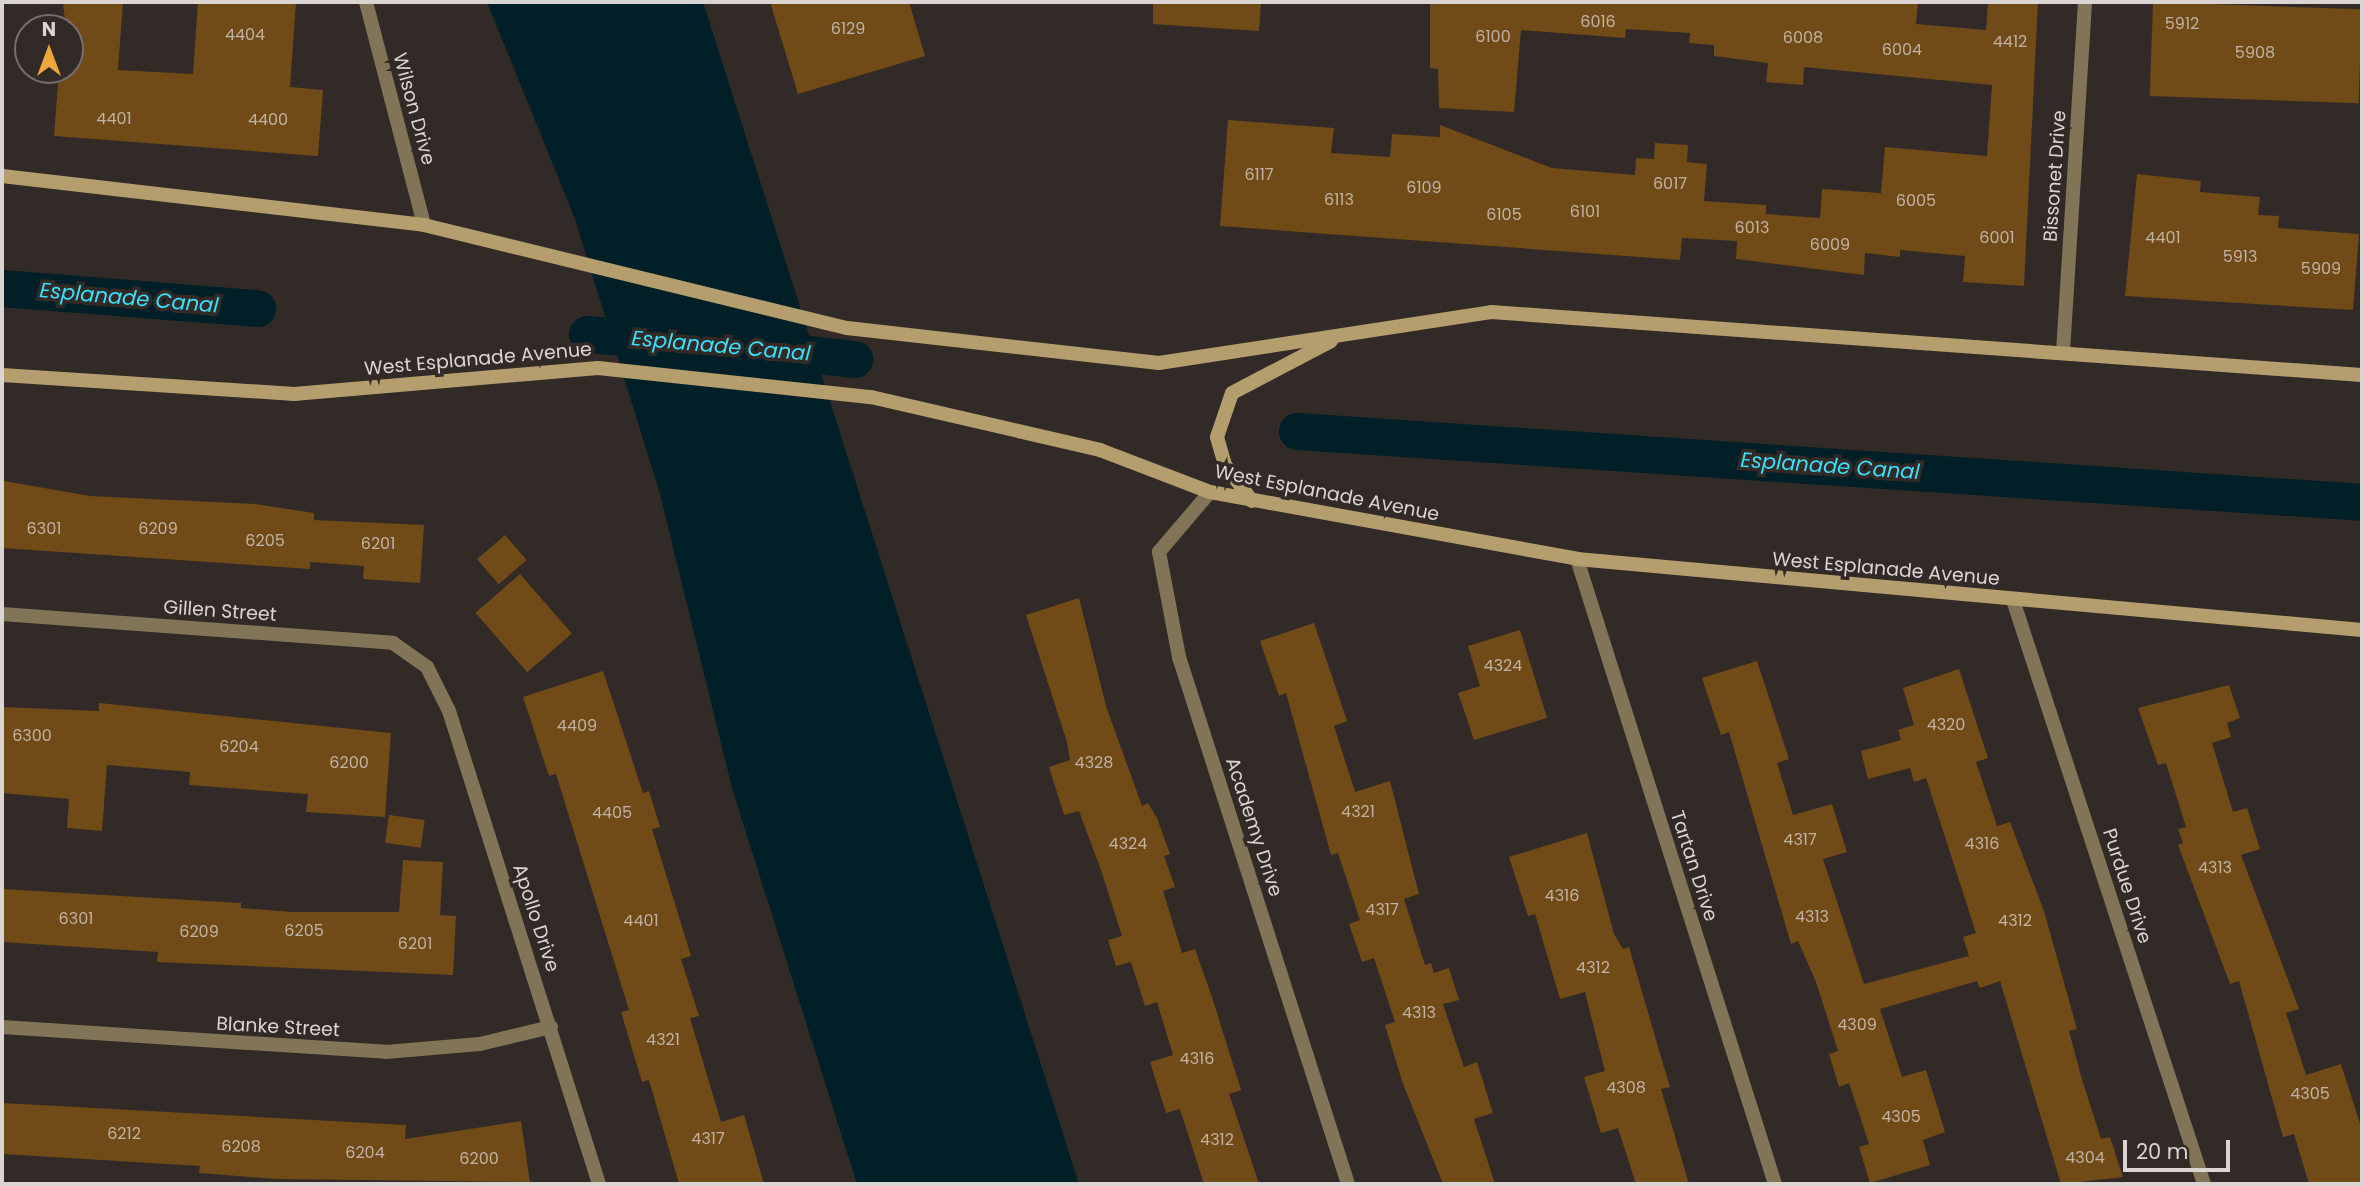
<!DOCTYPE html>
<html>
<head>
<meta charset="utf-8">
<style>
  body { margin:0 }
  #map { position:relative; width:2364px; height:1186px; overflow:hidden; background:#322a27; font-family:Poppins,sans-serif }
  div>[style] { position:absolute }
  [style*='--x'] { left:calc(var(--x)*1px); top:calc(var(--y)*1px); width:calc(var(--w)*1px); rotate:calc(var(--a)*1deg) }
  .water>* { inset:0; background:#001f26 }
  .canal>* { height:37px; margin:-18.5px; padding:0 18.5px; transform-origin:18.5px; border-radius:18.5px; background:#001f26 }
  .building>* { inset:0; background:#704a17; transform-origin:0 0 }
  .street>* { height:14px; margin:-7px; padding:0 7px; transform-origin:7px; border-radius:7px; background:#827557 }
  .secondary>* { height:14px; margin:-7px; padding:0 7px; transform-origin:7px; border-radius:7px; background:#b49e6d }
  span { translate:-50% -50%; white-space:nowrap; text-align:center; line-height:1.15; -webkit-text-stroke:7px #322a27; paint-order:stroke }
  .number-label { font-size:16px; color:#c0b2a4 }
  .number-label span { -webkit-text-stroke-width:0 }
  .street-label { font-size:19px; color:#dad5d3 }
  .water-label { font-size:21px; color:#39dffb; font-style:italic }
  .frame { position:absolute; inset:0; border:4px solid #dad5d3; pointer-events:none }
  .north { position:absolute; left:14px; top:14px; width:70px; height:70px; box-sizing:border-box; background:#322a27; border:2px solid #756e6c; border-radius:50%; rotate:0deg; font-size:19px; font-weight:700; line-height:28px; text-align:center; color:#dad5d3 }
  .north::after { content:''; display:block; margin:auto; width:24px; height:32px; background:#eda83b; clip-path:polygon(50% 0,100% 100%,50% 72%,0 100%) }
  .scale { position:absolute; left:2123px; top:1140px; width:107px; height:32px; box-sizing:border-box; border:4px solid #dad5d3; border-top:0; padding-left:9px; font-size:21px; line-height:24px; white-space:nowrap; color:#dad5d3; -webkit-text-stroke:5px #322a27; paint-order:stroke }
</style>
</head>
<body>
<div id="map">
  <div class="water">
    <i style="clip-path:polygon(487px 2px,703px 2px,1079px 1184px,857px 1184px,732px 788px,660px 494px,575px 219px)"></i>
  </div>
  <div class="canal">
    <i style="--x:2;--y:288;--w:256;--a:4.5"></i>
    <i style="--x:587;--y:334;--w:75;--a:4.6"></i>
    <i style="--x:765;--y:349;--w:90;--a:6.4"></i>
    <i style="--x:1297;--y:431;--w:1067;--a:3.81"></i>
  </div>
  <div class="building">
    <i style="clip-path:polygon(63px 2px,123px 2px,118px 70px,193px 74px,198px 2px,296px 3px,290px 87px,323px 90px,318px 156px,54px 136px,59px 70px,70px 70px)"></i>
    <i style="clip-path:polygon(770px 2px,909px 2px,925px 56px,798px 94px)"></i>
    <i style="clip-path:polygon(1153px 2px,1261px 2px,1259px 31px,1153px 24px)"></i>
    <i style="clip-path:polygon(1430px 2px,1918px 2px,1916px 24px,1986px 30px,1988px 2px,2038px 2px,2024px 286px,1963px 282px,1965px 256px,1900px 250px,1900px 257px,1865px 253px,1864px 275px,1736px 259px,1737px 241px,1682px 238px,1680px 260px,1220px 226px,1228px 120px,1334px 128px,1331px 153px,1390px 157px,1392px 134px,1440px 137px,1440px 125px,1552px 168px,1635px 175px,1636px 158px,1654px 159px,1655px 143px,1688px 145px,1687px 162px,1707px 164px,1704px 201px,1766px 205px,1766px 214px,1820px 218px,1822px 189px,1881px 193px,1885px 147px,1987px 156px,1992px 85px,1804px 67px,1803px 85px,1766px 82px,1768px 63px,1714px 56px,1714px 45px,1689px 43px,1690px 33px,1626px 29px,1625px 38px,1521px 30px,1514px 112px,1439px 108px,1438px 69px,1430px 68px)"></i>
    <i style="left:2153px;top:2px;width:209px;height:94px;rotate:2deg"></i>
    <i style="clip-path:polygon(2137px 174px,2201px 181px,2200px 192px,2260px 197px,2258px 215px,2279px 216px,2278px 228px,2359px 234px,2353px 310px,2125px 296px)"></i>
    <i style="clip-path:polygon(4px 481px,90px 496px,255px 504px,314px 513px,314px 520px,424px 525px,420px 583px,363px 579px,364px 566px,310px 562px,310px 569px,2px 548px)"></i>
    <i style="left:505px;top:535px;width:33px;height:37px;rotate:49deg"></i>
    <i style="left:520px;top:574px;width:79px;height:59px;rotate:49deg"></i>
    <i style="clip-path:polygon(1079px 598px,1106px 706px,1142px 806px,1148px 803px,1157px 818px,1170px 854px,1164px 856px,1175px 887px,1163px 891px,1182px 953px,1195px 949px,1213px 1000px,1241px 1090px,1229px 1094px,1259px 1184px,1204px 1184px,1180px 1109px,1166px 1113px,1150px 1062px,1173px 1055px,1157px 1002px,1145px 1006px,1131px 962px,1116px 966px,1108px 940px,1122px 936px,1101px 870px,1079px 811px,1064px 815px,1049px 767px,1070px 760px,1067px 742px,1026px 615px)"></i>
    <i style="clip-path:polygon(1314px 623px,1347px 721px,1334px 726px,1355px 792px,1390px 781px,1419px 894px,1404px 899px,1425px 965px,1431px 963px,1434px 973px,1449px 968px,1459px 1000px,1443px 1004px,1464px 1067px,1477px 1062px,1493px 1113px,1474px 1119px,1495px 1184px,1443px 1184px,1402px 1081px,1385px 1025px,1395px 1022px,1374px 958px,1362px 962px,1349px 924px,1360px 920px,1338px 853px,1331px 855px,1286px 693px,1279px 696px,1260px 641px)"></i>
    <i style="clip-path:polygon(1520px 630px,1547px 718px,1474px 740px,1458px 693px,1480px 686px,1468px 646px)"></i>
    <i style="clip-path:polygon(1757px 661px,1789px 759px,1777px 763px,1793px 815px,1832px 804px,1847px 852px,1823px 859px,1864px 984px,1969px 956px,1963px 937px,1976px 933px,1926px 778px,1914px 782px,1910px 768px,1868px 779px,1861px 751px,1901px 740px,1898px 730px,1914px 725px,1903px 688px,1959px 669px,1988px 758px,1976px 762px,1997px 826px,2010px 822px,2044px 911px,2077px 1029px,2069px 1031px,2081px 1076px,2101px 1139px,2110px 1137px,2123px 1177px,2061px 1184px,2000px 981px,1980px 988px,1977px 981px,1880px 1009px,1902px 1077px,1926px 1070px,1945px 1132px,1923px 1140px,1930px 1165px,1870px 1183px,1859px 1147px,1869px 1144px,1849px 1083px,1839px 1087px,1829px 1054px,1838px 1051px,1816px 982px,1798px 941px,1791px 944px,1729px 732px,1721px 735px,1702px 678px)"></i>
    <i style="clip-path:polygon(603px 671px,643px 793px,649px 791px,660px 827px,652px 829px,691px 956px,681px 959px,699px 1016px,690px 1018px,721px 1122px,744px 1115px,764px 1184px,679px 1184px,649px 1080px,642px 1082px,621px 1012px,629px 1010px,556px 774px,549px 776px,523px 697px)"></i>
    <i style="clip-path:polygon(2229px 685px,2240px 718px,2227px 723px,2231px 737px,2212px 743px,2233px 812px,2247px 808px,2260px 849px,2241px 855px,2299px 1009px,2286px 1013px,2306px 1075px,2341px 1064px,2362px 1130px,2362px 1184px,2309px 1184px,2294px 1134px,2283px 1137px,2239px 981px,2230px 984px,2178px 845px,2183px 843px,2178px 829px,2186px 827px,2166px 763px,2158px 765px,2138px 708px)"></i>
    <i style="clip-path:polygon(99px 703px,391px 733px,385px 817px,306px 812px,308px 794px,189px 785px,190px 772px,107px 765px,102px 831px,67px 828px,69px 799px,2px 793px,2px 707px,99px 711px)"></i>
    <i style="left:389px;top:815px;width:36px;height:28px;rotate:8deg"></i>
    <i style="clip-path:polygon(1587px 833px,1614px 934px,1623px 949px,1629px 947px,1661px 1057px,1670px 1087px,1661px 1089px,1689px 1184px,1636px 1184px,1618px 1128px,1601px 1133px,1584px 1077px,1605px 1071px,1585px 992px,1560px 999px,1535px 914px,1528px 916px,1509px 857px)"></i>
    <i style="clip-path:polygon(403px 860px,443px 862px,440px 915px,456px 916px,453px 975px,157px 962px,158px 952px,2px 942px,2px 889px,241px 903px,241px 908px,293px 912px,399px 912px)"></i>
    <i style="clip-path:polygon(2px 1103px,406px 1125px,405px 1139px,521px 1121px,530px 1182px,277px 1179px,199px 1173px,200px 1166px,2px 1154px)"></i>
  </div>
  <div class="street">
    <i style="--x:366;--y:2;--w:230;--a:75.4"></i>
    <i style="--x:2063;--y:352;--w:351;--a:-86.4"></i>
    <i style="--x:1210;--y:492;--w:79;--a:130.4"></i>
    <i style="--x:1159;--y:552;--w:107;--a:79.2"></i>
    <i style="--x:1179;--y:657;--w:553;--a:72.22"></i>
    <i style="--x:1577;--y:559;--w:656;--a:72.42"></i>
    <i style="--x:2013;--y:600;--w:614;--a:71.89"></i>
    <i style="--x:2;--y:614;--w:392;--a:4.2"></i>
    <i style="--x:393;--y:643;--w:42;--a:35.2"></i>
    <i style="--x:427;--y:667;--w:49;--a:63.4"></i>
    <i style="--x:449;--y:711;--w:496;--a:72.4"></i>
    <i style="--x:2;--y:1027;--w:385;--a:3.7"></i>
    <i style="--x:386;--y:1052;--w:94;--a:-4.9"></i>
    <i style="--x:480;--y:1044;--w:73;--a:-13.5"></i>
  </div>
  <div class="secondary">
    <i style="--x:2;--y:176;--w:425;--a:6.6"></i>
    <i style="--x:424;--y:225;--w:435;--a:13.7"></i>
    <i style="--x:847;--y:328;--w:314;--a:6.4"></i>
    <i style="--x:1159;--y:363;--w:336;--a:-8.7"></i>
    <i style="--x:1491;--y:312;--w:873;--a:4.14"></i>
    <i style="--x:2;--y:375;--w:293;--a:3.7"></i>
    <i style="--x:294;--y:394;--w:305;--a:-4.9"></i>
    <i style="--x:598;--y:368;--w:275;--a:6.1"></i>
    <i style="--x:871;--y:397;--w:235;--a:13"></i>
    <i style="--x:1100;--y:450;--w:118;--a:20.9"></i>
    <i style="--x:1210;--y:492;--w:373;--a:10.3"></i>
    <i style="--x:1577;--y:559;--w:788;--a:5.17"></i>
    <i style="--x:1252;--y:501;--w:45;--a:-126.9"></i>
    <i style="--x:1225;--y:465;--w:29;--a:-106"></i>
    <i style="--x:1217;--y:437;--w:46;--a:-71.2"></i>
    <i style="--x:1232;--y:393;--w:112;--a:-27.7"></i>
  </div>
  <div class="number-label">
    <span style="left:1598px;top:22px">6016</span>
    <span style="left:2182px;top:24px">5912</span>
    <span style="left:848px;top:29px">6129</span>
    <span style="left:245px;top:35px">4404</span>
    <span style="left:1493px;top:37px">6100</span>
    <span style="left:1803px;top:38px">6008</span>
    <span style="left:2010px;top:42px">4412</span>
    <span style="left:1902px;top:50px">6004</span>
    <span style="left:2255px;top:53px">5908</span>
    <span style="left:114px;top:119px">4401</span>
    <span style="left:268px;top:120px">4400</span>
    <span style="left:1259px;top:175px">6117</span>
    <span style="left:1670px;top:184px">6017</span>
    <span style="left:1424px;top:188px">6109</span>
    <span style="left:1339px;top:200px">6113</span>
    <span style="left:1916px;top:201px">6005</span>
    <span style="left:1585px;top:212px">6101</span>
    <span style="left:1504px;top:215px">6105</span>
    <span style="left:1752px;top:228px">6013</span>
    <span style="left:1997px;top:238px">6001</span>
    <span style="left:2163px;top:238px">4401</span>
    <span style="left:1830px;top:245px">6009</span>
    <span style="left:2240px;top:257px">5913</span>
    <span style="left:2321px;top:269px">5909</span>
    <span style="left:44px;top:529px">6301</span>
    <span style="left:158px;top:529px">6209</span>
    <span style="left:265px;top:541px">6205</span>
    <span style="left:378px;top:544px">6201</span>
    <span style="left:1503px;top:666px">4324</span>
    <span style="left:1946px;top:725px">4320</span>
    <span style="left:577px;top:726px">4409</span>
    <span style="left:32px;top:736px">6300</span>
    <span style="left:239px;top:747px">6204</span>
    <span style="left:349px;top:763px">6200</span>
    <span style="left:1094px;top:763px">4328</span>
    <span style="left:1358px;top:812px">4321</span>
    <span style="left:612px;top:813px">4405</span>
    <span style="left:1800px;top:840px">4317</span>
    <span style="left:1128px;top:844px">4324</span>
    <span style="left:1982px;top:844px">4316</span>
    <span style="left:2215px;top:868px">4313</span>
    <span style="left:1562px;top:896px">4316</span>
    <span style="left:1382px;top:910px">4317</span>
    <span style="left:1812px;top:917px">4313</span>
    <span style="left:76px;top:919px">6301</span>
    <span style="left:641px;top:921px">4401</span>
    <span style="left:2015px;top:921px">4312</span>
    <span style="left:304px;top:931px">6205</span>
    <span style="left:199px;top:932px">6209</span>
    <span style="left:415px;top:944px">6201</span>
    <span style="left:1593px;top:968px">4312</span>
    <span style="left:1419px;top:1013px">4313</span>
    <span style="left:1857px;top:1025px">4309</span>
    <span style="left:663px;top:1040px">4321</span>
    <span style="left:1197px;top:1059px">4316</span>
    <span style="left:1626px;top:1088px">4308</span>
    <span style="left:2310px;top:1094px">4305</span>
    <span style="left:1901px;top:1117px">4305</span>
    <span style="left:124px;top:1134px">6212</span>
    <span style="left:708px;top:1139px">4317</span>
    <span style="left:1217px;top:1140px">4312</span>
    <span style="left:241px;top:1147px">6208</span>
    <span style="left:365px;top:1153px">6204</span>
    <span style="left:2085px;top:1158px">4304</span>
    <span style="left:479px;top:1159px">6200</span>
  </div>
  <div class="street-label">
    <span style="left:414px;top:109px;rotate:75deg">Wilson Drive</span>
    <span style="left:2055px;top:176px;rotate:-86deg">Bissonet Drive</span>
    <span style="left:478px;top:359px;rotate:-5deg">West Esplanade Avenue</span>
    <span style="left:1327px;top:493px;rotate:11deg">West Esplanade Avenue</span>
    <span style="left:1886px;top:569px;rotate:5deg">West Esplanade Avenue</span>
    <span style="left:220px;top:611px;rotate:4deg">Gillen Street</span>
    <span style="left:1254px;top:827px;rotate:72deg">Academy Drive</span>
    <span style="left:1694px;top:866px;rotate:72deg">Tartan Drive</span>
    <span style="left:2127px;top:886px;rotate:72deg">Purdue Drive</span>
    <span style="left:536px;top:918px;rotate:72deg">Apollo Drive</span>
    <span style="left:278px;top:1027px;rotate:3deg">Blanke Street</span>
  </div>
  <div class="water-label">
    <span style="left:129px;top:298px;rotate:5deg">Esplanade Canal</span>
    <span style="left:721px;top:346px;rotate:5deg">Esplanade Canal</span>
    <span style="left:1830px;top:466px;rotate:4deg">Esplanade Canal</span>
  </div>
  <div class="frame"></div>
  <div class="north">N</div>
  <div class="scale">20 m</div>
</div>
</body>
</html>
